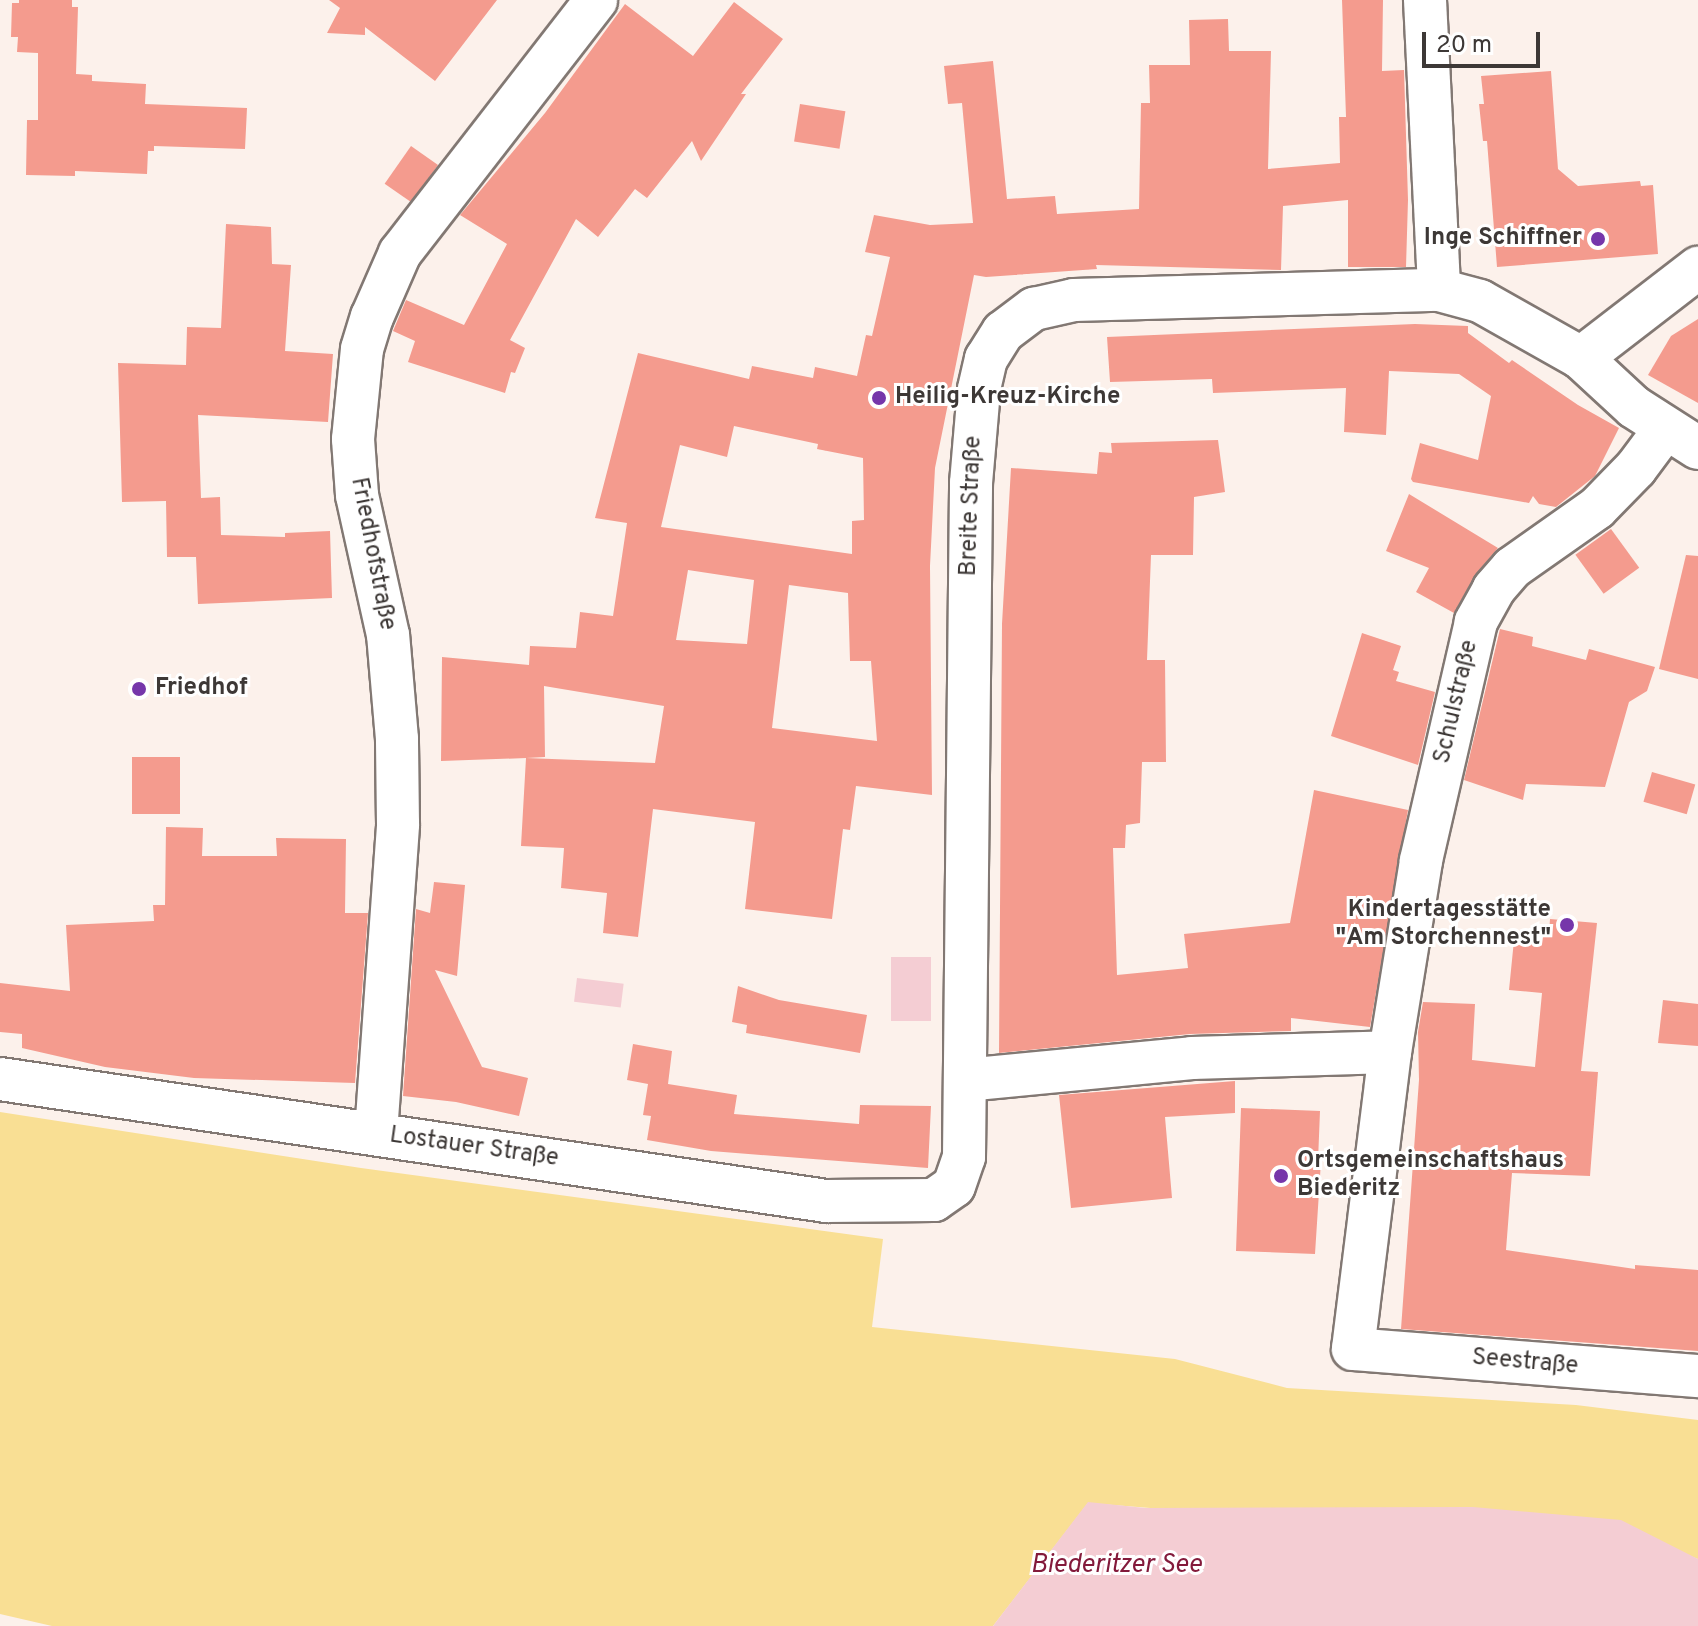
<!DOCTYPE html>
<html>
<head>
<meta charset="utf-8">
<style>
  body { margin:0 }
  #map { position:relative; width:1698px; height:1626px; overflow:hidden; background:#fcf1eb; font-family:Overpass,sans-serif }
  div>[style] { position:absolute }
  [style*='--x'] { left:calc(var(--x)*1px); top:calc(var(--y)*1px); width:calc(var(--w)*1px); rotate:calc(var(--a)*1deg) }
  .green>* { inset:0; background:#f9df94 }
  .water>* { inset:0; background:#f4cdd3; transform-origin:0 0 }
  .building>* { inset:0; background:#f49b8e; transform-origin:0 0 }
  .roads { filter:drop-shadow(2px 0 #827873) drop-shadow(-2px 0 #827873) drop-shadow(0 2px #827873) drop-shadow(0 -2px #827873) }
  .minor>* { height:42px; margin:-21px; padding:0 21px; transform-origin:21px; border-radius:21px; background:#fff }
  .dots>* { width:22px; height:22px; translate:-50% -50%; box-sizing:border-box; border:4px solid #fff; border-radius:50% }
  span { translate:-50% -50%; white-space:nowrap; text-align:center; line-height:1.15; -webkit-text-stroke:6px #fff; paint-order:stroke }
  .poi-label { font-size:24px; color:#3d3836; font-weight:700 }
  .right { translate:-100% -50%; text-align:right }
  .left { translate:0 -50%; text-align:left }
  .street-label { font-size:24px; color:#3d3836 }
  .water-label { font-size:26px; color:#831a3b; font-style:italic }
  .scale { position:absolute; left:1422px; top:32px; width:118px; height:36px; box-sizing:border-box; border:4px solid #3d3836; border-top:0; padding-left:10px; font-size:24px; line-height:28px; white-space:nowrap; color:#3d3836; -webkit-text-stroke:6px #fff; paint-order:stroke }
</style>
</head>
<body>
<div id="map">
  <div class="green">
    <i style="clip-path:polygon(0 1112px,361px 1168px,883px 1239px,872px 1327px,1175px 1359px,1287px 1388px,1576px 1405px,1698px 1420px,1698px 1559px,1675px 1550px,1088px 1503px,993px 1626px,52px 1626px,0 1614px)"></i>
  </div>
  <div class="water">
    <i style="left:891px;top:957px;width:40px;height:64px"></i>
    <i style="left:577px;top:978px;width:47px;height:24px;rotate:7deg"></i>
    <i style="clip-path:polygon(1088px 1502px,1145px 1508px,1473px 1507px,1621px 1520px,1698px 1559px,1698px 1626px,993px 1626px)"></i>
  </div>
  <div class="building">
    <i style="clip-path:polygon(19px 0,72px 0,72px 7px,78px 7px,76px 74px,92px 75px,92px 81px,146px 84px,145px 104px,247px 108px,245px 149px,154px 146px,154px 151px,148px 151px,147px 174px,75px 171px,75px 176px,26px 175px,27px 120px,38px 120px,38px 53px,17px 52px,18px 37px,11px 37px,12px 3px,19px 3px)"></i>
    <i style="clip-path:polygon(329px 0,497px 0,435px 81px,365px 27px,365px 35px,327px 33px,340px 8px)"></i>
    <i style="clip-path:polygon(evenodd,1342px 0,1383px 0,1382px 71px,1404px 70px,1408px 200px,1406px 267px,1348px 267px,1348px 200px,1283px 206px,1281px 270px,1096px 265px,1097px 269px,986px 277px,974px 275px,935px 468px,930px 566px,932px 795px,856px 786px,850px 830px,843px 829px,832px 919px,745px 909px,755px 822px,653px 809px,638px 937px,603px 933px,607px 893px,561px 888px,564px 848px,521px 846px,526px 758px,441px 761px,442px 657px,529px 665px,530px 646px,576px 648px,580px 612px,613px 616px,627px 523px,595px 518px,638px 353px,749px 379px,752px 366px,813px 378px,815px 367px,857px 376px,866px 335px,872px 336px,890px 257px,865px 252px,874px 215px,930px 225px,973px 223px,962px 103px,948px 104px,944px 66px,993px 61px,1007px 199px,1055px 196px,1057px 214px,1139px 209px,1141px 103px,1150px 103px,1149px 65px,1190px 65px,1189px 20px,1228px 19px,1229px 51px,1271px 51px,1268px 169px,1340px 163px,1339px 117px,1346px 117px,1342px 0,734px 426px,818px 444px,817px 449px,863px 458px,864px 520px,852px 521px,852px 554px,661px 527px,680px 445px,727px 457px,734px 426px,1342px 0,688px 570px,754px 580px,747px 644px,676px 640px,688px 570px,1342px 0,789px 585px,848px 593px,850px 661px,871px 661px,877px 741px,772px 728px,789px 585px,1342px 0,544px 686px,664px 706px,655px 763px,526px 758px,545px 757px,544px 686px)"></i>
    <i style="clip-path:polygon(734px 2px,783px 39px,741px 94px,746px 94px,701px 161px,692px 141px,647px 198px,635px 189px,598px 237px,576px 219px,510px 340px,525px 348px,515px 373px,511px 372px,505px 393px,408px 362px,415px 341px,393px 331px,406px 300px,464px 325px,507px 244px,460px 215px,545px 113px,625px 4px,693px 56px)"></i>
    <i style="clip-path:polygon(1551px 71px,1558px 169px,1578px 186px,1640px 181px,1641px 186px,1653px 185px,1658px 254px,1497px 267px,1487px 141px,1483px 141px,1479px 104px,1484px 104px,1481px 76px)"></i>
    <i style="left:800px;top:104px;width:46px;height:38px;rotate:9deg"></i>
    <i style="left:411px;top:146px;width:33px;height:46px;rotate:35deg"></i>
    <i style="clip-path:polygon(226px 224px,271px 227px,272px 264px,291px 265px,285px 351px,333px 354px,328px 422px,198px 415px,201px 498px,220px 497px,221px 535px,285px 537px,285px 533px,330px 531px,332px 598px,198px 604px,196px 557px,167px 557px,166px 501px,122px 502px,118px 363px,186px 365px,187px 327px,221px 328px)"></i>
    <i style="clip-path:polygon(1698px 319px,1698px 403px,1648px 375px,1671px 336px)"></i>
    <i style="clip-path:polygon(1415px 324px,1468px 326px,1468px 333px,1509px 363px,1512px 360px,1578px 405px,1619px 428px,1595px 476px,1556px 507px,1539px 504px,1533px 496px,1529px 503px,1413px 482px,1411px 479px,1420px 443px,1478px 460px,1491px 396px,1459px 374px,1389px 371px,1386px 435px,1344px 432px,1346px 388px,1213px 393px,1212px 379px,1110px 382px,1107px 337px)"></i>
    <i style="clip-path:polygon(1218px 440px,1225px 492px,1194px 497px,1193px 555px,1151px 555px,1147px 660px,1165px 660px,1166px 762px,1142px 762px,1140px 823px,1126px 825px,1125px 848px,1113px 848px,1117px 975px,1188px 968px,1184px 934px,1290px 923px,1314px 790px,1408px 810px,1370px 1027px,1291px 1018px,1291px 1031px,1190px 1034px,999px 1053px,1002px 624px,1011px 468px,1097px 474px,1099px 452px,1112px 453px,1111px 443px)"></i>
    <i style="clip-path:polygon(1409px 494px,1498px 548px,1476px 574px,1454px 613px,1416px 592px,1429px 568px,1386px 551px)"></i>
    <i style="left:1611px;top:529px;width:48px;height:44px;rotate:54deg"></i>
    <i style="clip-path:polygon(1686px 555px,1698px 556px,1698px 679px,1659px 669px)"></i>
    <i style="clip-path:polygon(1500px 629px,1533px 637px,1532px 646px,1586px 660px,1589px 649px,1655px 667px,1647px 691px,1629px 702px,1605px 787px,1526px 784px,1523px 800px,1464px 780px)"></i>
    <i style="clip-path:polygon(1362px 633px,1401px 646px,1393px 670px,1399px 672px,1396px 681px,1435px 692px,1418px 765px,1331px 736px)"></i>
    <i style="left:132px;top:757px;width:48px;height:57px"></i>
    <i style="left:1652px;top:772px;width:45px;height:31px;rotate:16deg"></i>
    <i style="clip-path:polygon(166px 827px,203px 828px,202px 856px,277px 856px,276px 838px,346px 839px,345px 913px,368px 913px,355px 1083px,194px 1078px,105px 1067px,22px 1048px,22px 1034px,0 1032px,0 983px,70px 991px,66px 925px,154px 921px,153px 905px,165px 905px)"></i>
    <i style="clip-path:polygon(434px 882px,465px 885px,457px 976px,435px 970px,482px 1067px,528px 1078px,519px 1116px,456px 1102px,403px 1096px,416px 909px,430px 913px)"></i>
    <i style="clip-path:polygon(1550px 919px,1597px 923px,1581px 1071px,1598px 1072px,1590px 1176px,1512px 1173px,1506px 1250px,1635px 1269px,1635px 1265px,1698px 1270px,1698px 1351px,1401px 1329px,1419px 1080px,1418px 1032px,1423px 1002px,1475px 1004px,1472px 1060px,1535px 1067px,1542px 993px,1509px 990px,1515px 930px,1549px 934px)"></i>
    <i style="clip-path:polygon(738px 986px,779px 1000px,867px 1015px,860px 1053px,746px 1033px,747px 1025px,732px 1022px)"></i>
    <i style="clip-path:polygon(1663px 1000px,1698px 1004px,1698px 1046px,1658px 1043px)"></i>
    <i style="clip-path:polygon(633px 1044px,672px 1051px,668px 1084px,737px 1095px,734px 1114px,859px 1124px,860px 1105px,931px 1106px,928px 1168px,711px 1151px,647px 1140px,651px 1116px,643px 1115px,648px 1084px,627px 1080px)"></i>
    <i style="clip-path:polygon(1235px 1081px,1235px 1113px,1165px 1117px,1172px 1198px,1071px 1208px,1059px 1095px)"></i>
    <i style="clip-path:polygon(1241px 1108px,1320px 1111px,1318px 1161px,1321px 1161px,1315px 1254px,1236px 1251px)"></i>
  </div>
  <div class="roads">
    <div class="minor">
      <i style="--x:1425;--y:0;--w:290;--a:87.2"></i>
      <i style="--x:1581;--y:358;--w:148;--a:-37.6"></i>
      <i style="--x:1665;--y:429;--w:49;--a:126.6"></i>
      <i style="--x:1636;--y:468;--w:56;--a:134.3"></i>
      <i style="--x:1597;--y:508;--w:104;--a:144.8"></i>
      <i style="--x:1512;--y:568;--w:28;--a:131"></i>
      <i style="--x:1494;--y:589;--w:38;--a:119"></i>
      <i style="--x:1476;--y:622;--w:245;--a:103"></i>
      <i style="--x:1421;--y:861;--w:193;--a:99.2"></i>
      <i style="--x:1390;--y:1052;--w:299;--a:97.1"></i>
      <i style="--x:1353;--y:1349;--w:346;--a:4.5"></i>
      <i style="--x:0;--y:1079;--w:835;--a:8.4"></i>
      <i style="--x:826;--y:1201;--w:108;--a:-0.5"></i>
      <i style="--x:934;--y:1200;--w:24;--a:-35"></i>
      <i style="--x:954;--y:1186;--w:31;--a:-71"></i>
      <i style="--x:964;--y:1157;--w:674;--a:-89.4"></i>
      <i style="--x:971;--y:483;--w:94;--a:-85.1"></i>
      <i style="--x:979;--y:389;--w:31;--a:-77"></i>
      <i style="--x:986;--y:359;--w:32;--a:-58"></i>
      <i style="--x:1003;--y:332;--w:39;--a:-37"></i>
      <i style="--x:1034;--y:309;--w:41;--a:-12.7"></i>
      <i style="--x:1074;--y:300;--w:365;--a:-1.6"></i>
      <i style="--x:1439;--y:290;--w:42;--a:15"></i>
      <i style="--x:1480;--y:301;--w:116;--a:29.4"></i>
      <i style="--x:1581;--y:358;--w:72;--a:42.8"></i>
      <i style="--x:1634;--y:407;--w:76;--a:32.6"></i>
      <i style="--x:965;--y:1080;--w:228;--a:-5.5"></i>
      <i style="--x:1192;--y:1058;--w:198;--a:-1.7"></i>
      <i style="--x:376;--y:1133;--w:310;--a:-85.9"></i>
      <i style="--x:398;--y:824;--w:85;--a:-90.7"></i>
      <i style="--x:397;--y:739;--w:104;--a:-94.9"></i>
      <i style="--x:388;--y:635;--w:143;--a:-102.5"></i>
      <i style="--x:357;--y:495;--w:56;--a:-94.1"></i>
      <i style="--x:353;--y:439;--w:90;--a:-84.3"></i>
      <i style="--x:362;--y:349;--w:34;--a:-73"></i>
      <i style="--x:372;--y:317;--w:70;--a:-66.4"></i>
      <i style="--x:400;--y:253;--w:320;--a:-52.2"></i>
    </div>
  </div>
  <div class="dots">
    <i style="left:1598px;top:239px;background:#7636aa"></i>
    <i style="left:879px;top:398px;background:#7636aa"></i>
    <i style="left:139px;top:689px;background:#7636aa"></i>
    <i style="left:1567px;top:925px;background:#7636aa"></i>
    <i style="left:1281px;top:1176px;background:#7636aa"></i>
  </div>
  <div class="poi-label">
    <span class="right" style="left:1582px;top:239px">Inge Schiffner</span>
    <span class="left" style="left:895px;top:398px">Heilig-Kreuz-Kirche</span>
    <span class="left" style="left:155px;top:689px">Friedhof</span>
    <span class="right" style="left:1551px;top:925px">Kindertagesstätte<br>"Am Storchennest"</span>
    <span class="left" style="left:1297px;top:1176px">Ortsgemeinschaftshaus<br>Biederitz</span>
  </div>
  <div class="street-label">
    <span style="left:972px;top:506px;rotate:-88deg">Breite Straße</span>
    <span style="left:372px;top:554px;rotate:79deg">Friedhofstraße</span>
    <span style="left:1457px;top:702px;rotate:-77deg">Schulstraße</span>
    <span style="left:474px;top:1148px;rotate:8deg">Lostauer Straße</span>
    <span style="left:1525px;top:1363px;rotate:5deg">Seestraße</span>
  </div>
  <div class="water-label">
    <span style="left:1116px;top:1566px">Biederitzer See</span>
  </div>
  <div class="scale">20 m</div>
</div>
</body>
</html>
